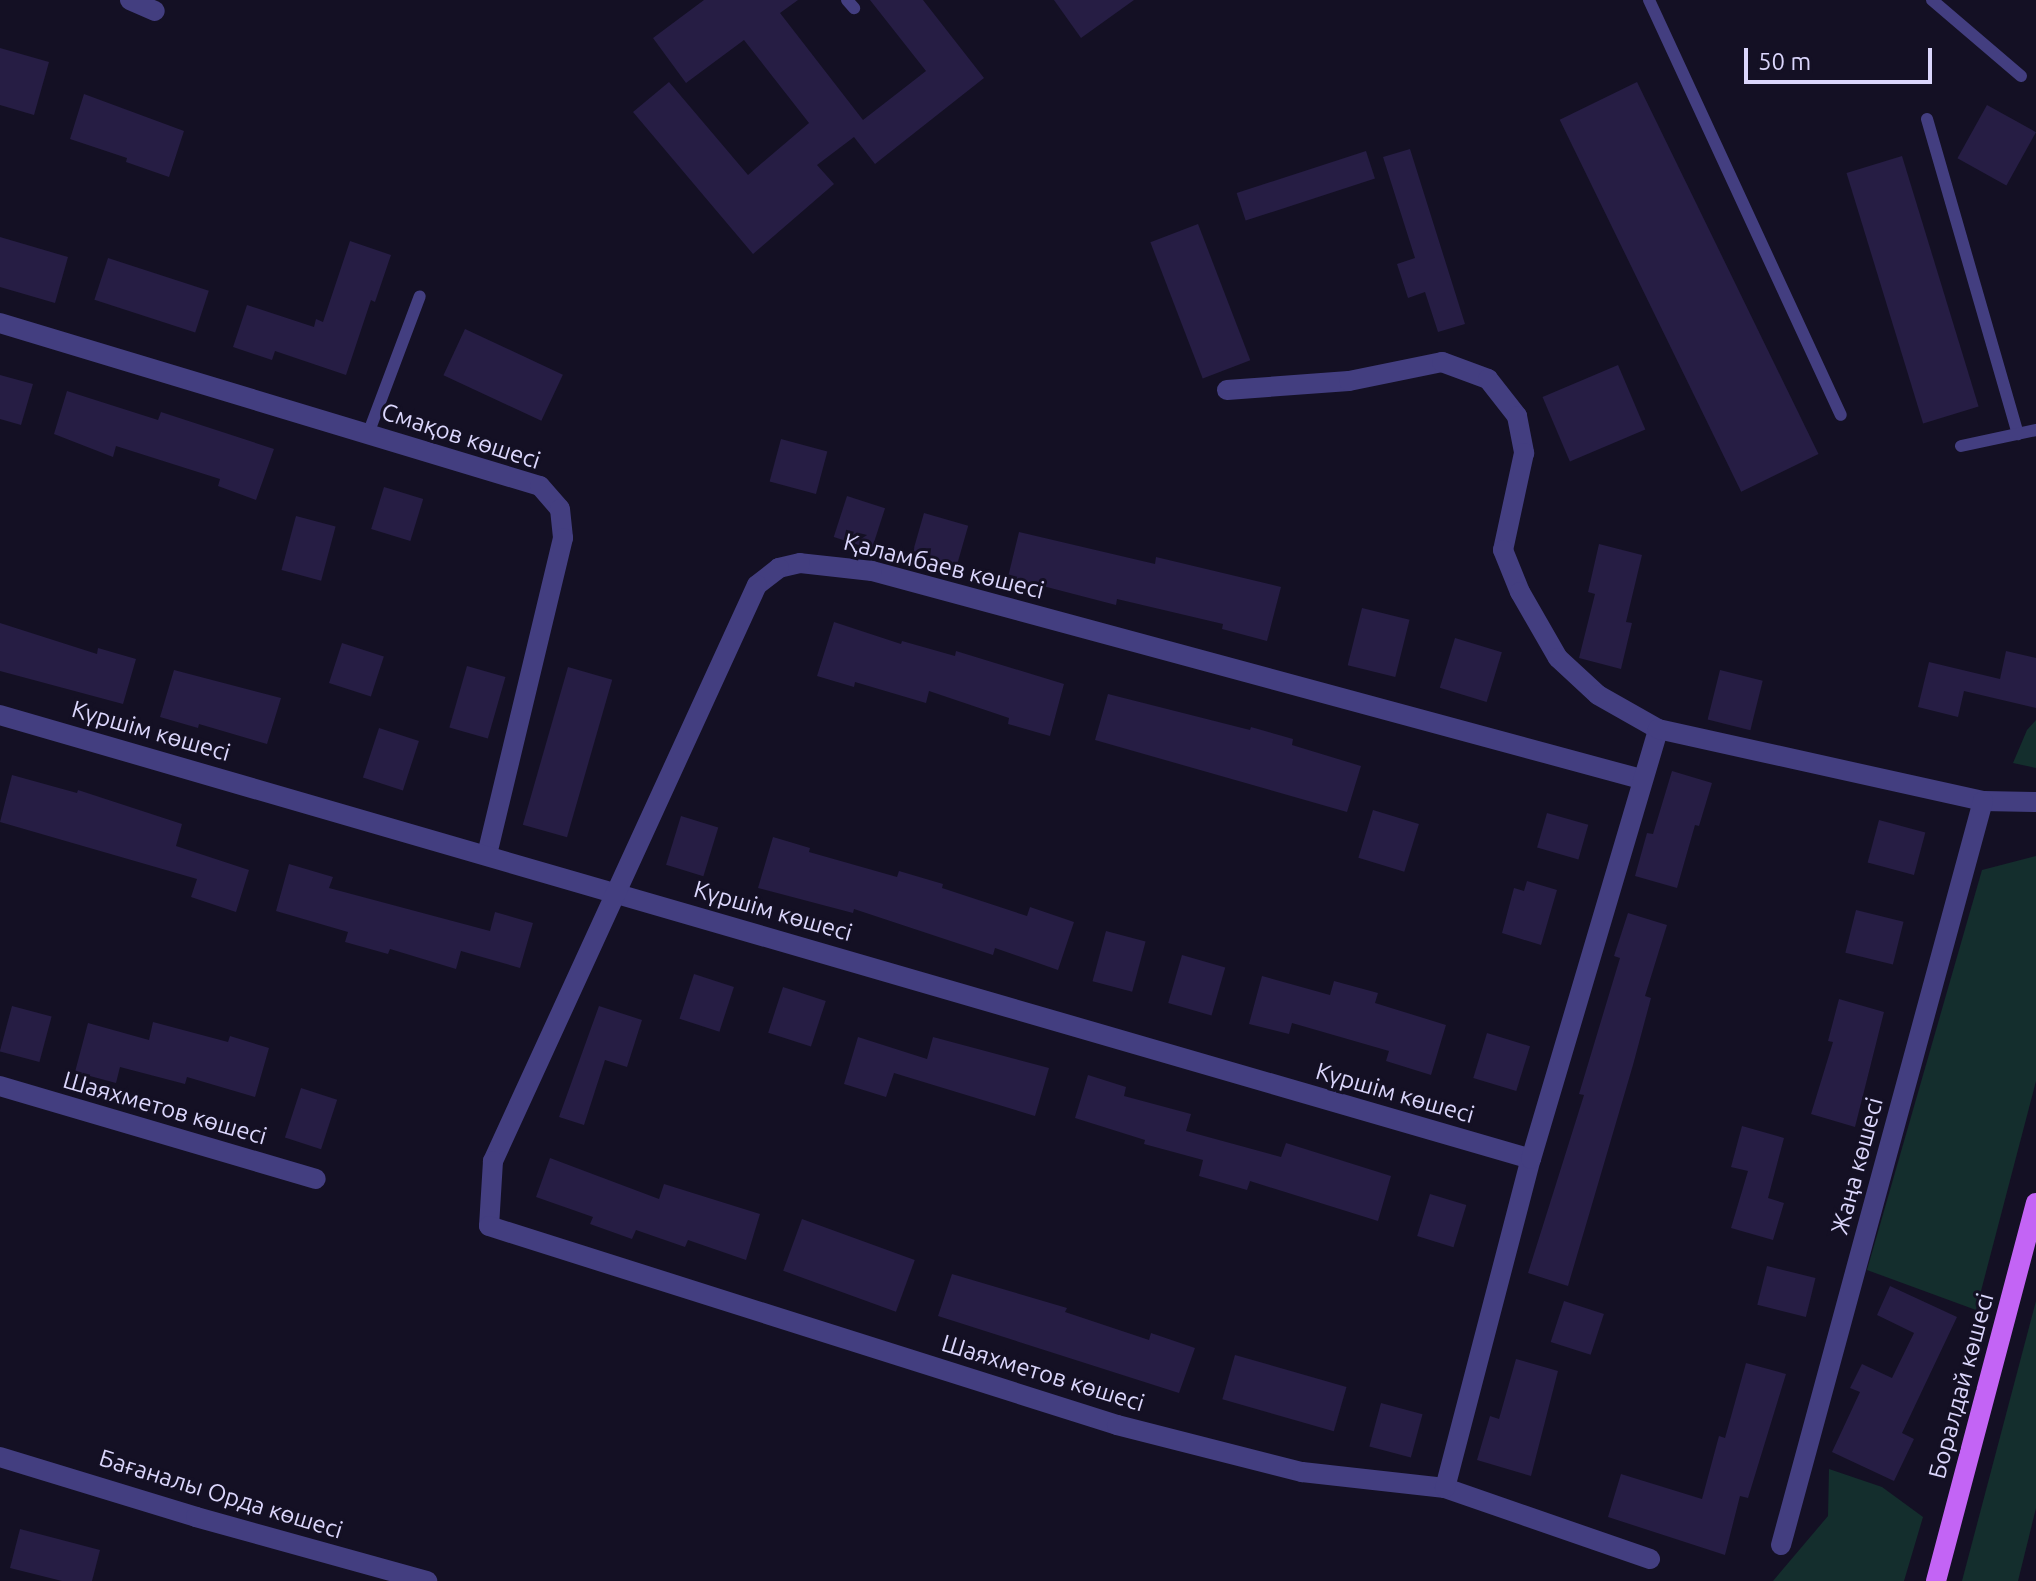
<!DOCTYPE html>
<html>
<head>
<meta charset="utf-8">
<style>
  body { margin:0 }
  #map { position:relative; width:2036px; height:1581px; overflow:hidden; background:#141024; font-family:Ubuntu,sans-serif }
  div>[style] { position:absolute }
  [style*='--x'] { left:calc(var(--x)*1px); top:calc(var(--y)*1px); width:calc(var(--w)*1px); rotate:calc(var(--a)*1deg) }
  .green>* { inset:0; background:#142e2d }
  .building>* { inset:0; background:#261d44; transform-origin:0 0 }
  .service>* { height:12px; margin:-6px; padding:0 6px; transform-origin:6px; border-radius:6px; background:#433e80 }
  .minor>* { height:20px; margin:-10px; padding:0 10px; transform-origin:10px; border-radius:10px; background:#433e80 }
  .tertiary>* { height:20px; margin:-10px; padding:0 10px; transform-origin:10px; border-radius:10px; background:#433e80 }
  .primary>* { height:20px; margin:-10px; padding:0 10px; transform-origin:10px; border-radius:10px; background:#c364f5 }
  span { translate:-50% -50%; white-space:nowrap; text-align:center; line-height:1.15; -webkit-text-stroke:6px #141024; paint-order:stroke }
  .street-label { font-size:24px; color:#dbd6fc }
  .scale { position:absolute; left:1744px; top:48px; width:188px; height:36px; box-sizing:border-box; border:4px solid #dbd6fc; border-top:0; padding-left:10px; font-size:24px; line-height:28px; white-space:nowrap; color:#dbd6fc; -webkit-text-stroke:6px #141024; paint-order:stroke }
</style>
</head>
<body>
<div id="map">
  <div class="green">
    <i style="clip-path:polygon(2036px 720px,2036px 768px,2013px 763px,2027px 730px)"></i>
    <i style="clip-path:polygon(2036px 856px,2036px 1081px,1976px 1310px,1867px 1270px,1982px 870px)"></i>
    <i style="clip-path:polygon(2036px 1301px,2036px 1508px,2018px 1581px,1962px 1581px)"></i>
    <i style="clip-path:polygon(1829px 1469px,1882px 1487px,1923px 1517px,1904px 1581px,1773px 1581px,1828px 1516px)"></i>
  </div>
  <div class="building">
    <i style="clip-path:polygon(704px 0,798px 0,780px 13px,863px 120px,926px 71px,870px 0,923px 0,984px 78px,875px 164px,854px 137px,817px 165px,834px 184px,753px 254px,633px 112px,669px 82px,748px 175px,809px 123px,744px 40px,686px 83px,653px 38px)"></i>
    <i style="clip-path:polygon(1054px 0,1134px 0,1081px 38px)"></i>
    <i style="clip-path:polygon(0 48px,49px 62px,34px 115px,0 105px)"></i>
    <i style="left:1637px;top:82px;width:414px;height:86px;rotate:64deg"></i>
    <i style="clip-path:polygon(84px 94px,184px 131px,169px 177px,126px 162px,127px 158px,70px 139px)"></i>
    <i style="left:1987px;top:105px;width:56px;height:61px;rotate:29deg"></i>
    <i style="clip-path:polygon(1410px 149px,1465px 324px,1438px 332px,1425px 292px,1408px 298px,1397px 264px,1415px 258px,1383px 157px)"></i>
    <i style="left:1366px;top:151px;width:29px;height:136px;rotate:72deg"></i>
    <i style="left:1902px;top:156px;width:262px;height:58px;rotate:73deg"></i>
    <i style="left:1198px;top:224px;width:146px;height:51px;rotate:69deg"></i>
    <i style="clip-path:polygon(0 237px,68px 257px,55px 303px,0 287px)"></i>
    <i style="clip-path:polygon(350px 241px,391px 255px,375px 302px,371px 300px,346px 375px,275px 351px,272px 360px,233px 347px,247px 305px,314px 327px,316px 319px,323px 322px)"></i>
    <i style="left:108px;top:258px;width:106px;height:44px;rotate:18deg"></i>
    <i style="left:465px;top:329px;width:108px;height:51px;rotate:25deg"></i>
    <i style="left:1618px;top:365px;width:70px;height:82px;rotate:67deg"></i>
    <i style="clip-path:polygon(0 375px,33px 384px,21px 425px,0 419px)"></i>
    <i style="clip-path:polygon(67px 391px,158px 420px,161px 412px,274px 449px,256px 500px,218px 486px,220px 479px,116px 446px,113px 457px,54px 434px)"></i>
    <i style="left:781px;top:439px;width:48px;height:44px;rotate:15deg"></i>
    <i style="left:384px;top:487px;width:41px;height:44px;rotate:17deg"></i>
    <i style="left:847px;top:496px;width:40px;height:43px;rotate:18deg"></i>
    <i style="left:924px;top:513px;width:46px;height:44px;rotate:16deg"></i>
    <i style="left:296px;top:516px;width:41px;height:56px;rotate:15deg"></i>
    <i style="clip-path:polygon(1019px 532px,1155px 564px,1156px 557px,1281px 587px,1267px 641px,1222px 629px,1223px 624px,1117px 599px,1116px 605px,1008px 577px)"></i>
    <i style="clip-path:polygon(1599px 544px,1642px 555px,1626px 622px,1632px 623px,1621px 669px,1579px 658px,1595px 594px,1588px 592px)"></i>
    <i style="left:1362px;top:608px;width:49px;height:59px;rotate:14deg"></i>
    <i style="clip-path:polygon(834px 622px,901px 644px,902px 641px,955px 656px,956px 651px,1064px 684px,1050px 736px,1008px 724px,1009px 718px,929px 691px,926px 703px,855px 682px,854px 687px,817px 676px)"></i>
    <i style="clip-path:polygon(0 623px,97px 654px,98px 648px,136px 659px,123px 704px,0 671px)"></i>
    <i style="left:1455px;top:638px;width:49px;height:52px;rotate:17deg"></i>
    <i style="left:342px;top:643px;width:44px;height:42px;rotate:18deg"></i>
    <i style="clip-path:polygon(2006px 651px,2036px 658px,2036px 708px,1964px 691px,1958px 717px,1918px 707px,1929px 662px,2000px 679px)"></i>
    <i style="left:467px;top:666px;width:40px;height:64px;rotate:16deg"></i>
    <i style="left:568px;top:667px;width:46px;height:164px;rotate:16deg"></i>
    <i style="clip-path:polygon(174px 670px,281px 698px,267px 744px,199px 724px,198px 728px,160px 717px)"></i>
    <i style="left:1720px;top:670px;width:44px;height:51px;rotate:14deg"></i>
    <i style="clip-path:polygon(1108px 694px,1250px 730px,1251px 727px,1293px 739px,1292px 745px,1361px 766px,1347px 812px,1095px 740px)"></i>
    <i style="left:379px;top:728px;width:42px;height:52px;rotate:18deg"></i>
    <i style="clip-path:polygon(1672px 771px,1712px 783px,1699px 826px,1695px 825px,1677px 888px,1635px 876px,1647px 833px,1653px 834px)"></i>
    <i style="clip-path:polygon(12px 775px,77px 793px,78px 790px,182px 824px,176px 846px,249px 870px,236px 912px,191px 897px,197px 879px,0 822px)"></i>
    <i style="left:1373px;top:810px;width:48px;height:50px;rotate:17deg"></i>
    <i style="left:1547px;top:813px;width:43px;height:36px;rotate:16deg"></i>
    <i style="left:681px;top:816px;width:39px;height:51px;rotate:17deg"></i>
    <i style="left:1879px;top:820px;width:48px;height:44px;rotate:15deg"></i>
    <i style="clip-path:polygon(773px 837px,810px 848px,809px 852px,897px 877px,899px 871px,943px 884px,942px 888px,1027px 916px,1030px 907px,1074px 922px,1058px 970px,995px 948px,993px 955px,854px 909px,853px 913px,758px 888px)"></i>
    <i style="clip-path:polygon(289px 864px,333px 877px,329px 888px,490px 931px,495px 912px,533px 923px,520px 968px,461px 951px,456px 969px,390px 949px,388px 954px,345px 942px,348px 932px,276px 911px)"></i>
    <i style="clip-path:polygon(1527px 881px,1557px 890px,1541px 945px,1502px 933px,1514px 888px,1524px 891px)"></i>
    <i style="left:1856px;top:910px;width:49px;height:44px;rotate:14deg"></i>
    <i style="clip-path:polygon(1628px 913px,1667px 925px,1645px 996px,1651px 998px,1633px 1065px,1568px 1286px,1528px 1273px,1584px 1095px,1579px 1094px,1620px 958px,1614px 956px)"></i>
    <i style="left:1106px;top:931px;width:41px;height:52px;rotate:15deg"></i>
    <i style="left:1182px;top:955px;width:45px;height:50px;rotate:16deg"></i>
    <i style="left:694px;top:974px;width:42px;height:47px;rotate:18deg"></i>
    <i style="clip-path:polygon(1262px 976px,1330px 995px,1334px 981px,1378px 993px,1375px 1003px,1446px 1025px,1431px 1075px,1386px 1061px,1389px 1051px,1292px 1023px,1289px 1034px,1249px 1024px)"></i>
    <i style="left:783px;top:987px;width:45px;height:48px;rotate:18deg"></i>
    <i style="clip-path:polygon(1839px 999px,1884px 1012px,1855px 1127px,1811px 1114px,1833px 1042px,1828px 1041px)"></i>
    <i style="left:12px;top:1006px;width:41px;height:47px;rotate:15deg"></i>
    <i style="clip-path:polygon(599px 1006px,642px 1020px,627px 1067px,605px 1060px,584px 1125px,559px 1117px)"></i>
    <i style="clip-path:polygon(153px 1022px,228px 1042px,230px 1036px,269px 1048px,255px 1097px,187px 1077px,185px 1084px,120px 1067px,116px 1083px,75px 1072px,88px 1023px,149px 1040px)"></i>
    <i style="left:1487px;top:1033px;width:45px;height:47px;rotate:17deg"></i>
    <i style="clip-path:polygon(858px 1037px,927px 1059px,933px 1037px,1049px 1068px,1035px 1116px,894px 1073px,886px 1097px,844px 1084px)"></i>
    <i style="clip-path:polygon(1088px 1075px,1126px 1087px,1124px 1096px,1191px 1114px,1186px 1131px,1281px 1157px,1286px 1143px,1391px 1176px,1378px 1221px,1250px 1181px,1247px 1190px,1199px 1176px,1203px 1160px,1144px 1144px,1145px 1140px,1075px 1118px)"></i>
    <i style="left:301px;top:1088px;width:38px;height:52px;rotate:18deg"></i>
    <i style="clip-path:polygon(1742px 1126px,1784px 1138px,1768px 1198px,1784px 1203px,1773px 1240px,1731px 1228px,1748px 1171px,1731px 1167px)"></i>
    <i style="clip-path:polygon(550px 1158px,659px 1199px,664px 1184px,760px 1214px,746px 1260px,688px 1240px,685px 1247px,636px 1230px,632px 1239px,590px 1224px,593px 1217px,536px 1197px)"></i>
    <i style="left:1430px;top:1194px;width:38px;height:44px;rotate:17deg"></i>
    <i style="left:802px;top:1219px;width:120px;height:55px;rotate:20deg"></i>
    <i style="left:1767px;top:1266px;width:50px;height:40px;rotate:14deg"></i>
    <i style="clip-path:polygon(952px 1274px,1067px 1308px,1065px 1312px,1149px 1340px,1151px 1333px,1195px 1348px,1179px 1393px,938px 1316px)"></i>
    <i style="clip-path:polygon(1890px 1286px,1957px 1317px,1902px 1433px,1914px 1439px,1894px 1481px,1832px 1452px,1860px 1392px,1850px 1388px,1862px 1364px,1892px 1378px,1914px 1333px,1877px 1315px)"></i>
    <i style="left:1564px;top:1301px;width:42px;height:43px;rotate:18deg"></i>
    <i style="left:1235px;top:1355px;width:116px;height:46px;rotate:16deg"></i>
    <i style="clip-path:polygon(1516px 1359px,1558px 1371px,1531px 1476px,1477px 1460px,1490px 1416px,1499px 1419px)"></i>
    <i style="clip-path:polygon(1746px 1363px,1786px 1374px,1748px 1498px,1740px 1496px,1725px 1555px,1608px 1517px,1621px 1474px,1702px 1499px,1719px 1436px,1725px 1438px)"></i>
    <i style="left:1381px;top:1403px;width:43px;height:45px;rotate:15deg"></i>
    <i style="clip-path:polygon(20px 1529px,100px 1550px,92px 1581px,62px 1581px,10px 1568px)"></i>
  </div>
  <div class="service">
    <i style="--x:847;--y:0;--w:11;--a:49"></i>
    <i style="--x:1649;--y:0;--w:457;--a:65.2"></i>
    <i style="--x:1932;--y:0;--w:117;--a:40.5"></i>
    <i style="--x:1927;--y:119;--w:328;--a:73.9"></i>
    <i style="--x:368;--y:434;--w:147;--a:-69.4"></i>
    <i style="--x:1961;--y:446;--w:77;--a:-12"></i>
  </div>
  <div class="minor">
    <i style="--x:130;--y:0;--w:27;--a:24"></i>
    <i style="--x:0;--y:323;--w:564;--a:16.8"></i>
    <i style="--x:540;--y:486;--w:30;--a:49"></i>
    <i style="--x:560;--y:509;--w:29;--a:84"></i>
    <i style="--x:563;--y:538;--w:325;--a:103.5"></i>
    <i style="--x:1227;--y:390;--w:122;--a:-4.2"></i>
    <i style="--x:1349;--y:381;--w:95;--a:-11.5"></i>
    <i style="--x:1442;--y:362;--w:49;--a:20.3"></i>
    <i style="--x:1488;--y:379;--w:47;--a:51.9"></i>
    <i style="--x:1517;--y:416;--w:38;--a:79"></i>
    <i style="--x:1524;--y:453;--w:99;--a:102.2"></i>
    <i style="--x:1503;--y:550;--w:45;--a:68"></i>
    <i style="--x:1520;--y:592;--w:76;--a:60.1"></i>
    <i style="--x:1558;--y:658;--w:54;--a:42.8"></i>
    <i style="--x:1598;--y:695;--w:69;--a:29.5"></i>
    <i style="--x:0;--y:715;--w:1594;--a:16.17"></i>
    <i style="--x:1641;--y:779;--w:797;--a:-164.86"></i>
    <i style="--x:872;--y:571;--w:72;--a:-173.7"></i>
    <i style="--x:800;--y:563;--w:22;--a:167"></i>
    <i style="--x:779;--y:568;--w:28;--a:142"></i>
    <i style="--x:757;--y:585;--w:634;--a:114.62"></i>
    <i style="--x:493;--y:1161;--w:65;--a:93.5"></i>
    <i style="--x:489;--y:1226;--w:659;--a:17.58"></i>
    <i style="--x:1117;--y:1425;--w:191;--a:14.3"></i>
    <i style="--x:1302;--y:1472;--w:144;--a:6.4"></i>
    <i style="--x:1445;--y:1488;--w:217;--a:19.1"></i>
    <i style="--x:0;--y:1086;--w:329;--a:16.4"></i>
    <i style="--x:1445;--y:1488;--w:340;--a:-75.4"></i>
    <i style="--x:1531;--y:1159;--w:448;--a:-73.5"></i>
    <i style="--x:1658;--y:729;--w:333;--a:12.5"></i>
    <i style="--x:1983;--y:801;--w:53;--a:1.1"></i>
    <i style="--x:1781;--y:1545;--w:771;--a:-74.81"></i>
  </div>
  <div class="tertiary">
    <i style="--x:0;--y:1457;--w:205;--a:17"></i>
    <i style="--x:196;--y:1517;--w:240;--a:15.5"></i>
  </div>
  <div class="primary">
    <i style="--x:1936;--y:1581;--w:391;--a:-75.2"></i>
  </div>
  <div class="street-label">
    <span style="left:461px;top:436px;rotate:18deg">Смақов көшесі</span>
    <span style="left:944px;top:566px;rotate:14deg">Қаламбаев көшесі</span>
    <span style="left:151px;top:731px;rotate:16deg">Күршім көшесі</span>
    <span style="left:773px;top:911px;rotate:16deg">Күршім көшесі</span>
    <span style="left:1395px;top:1093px;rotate:16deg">Күршім көшесі</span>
    <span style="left:165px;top:1108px;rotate:16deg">Шаяхметов көшесі</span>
    <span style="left:1857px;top:1166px;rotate:-75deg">Жаңа көшесі</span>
    <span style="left:1043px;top:1373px;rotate:17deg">Шаяхметов көшесі</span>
    <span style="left:1961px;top:1386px;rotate:-75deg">Боралдай көшесі</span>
    <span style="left:221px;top:1494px;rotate:17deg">Бағаналы Орда көшесі</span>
  </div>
  <div class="scale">50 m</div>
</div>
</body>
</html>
